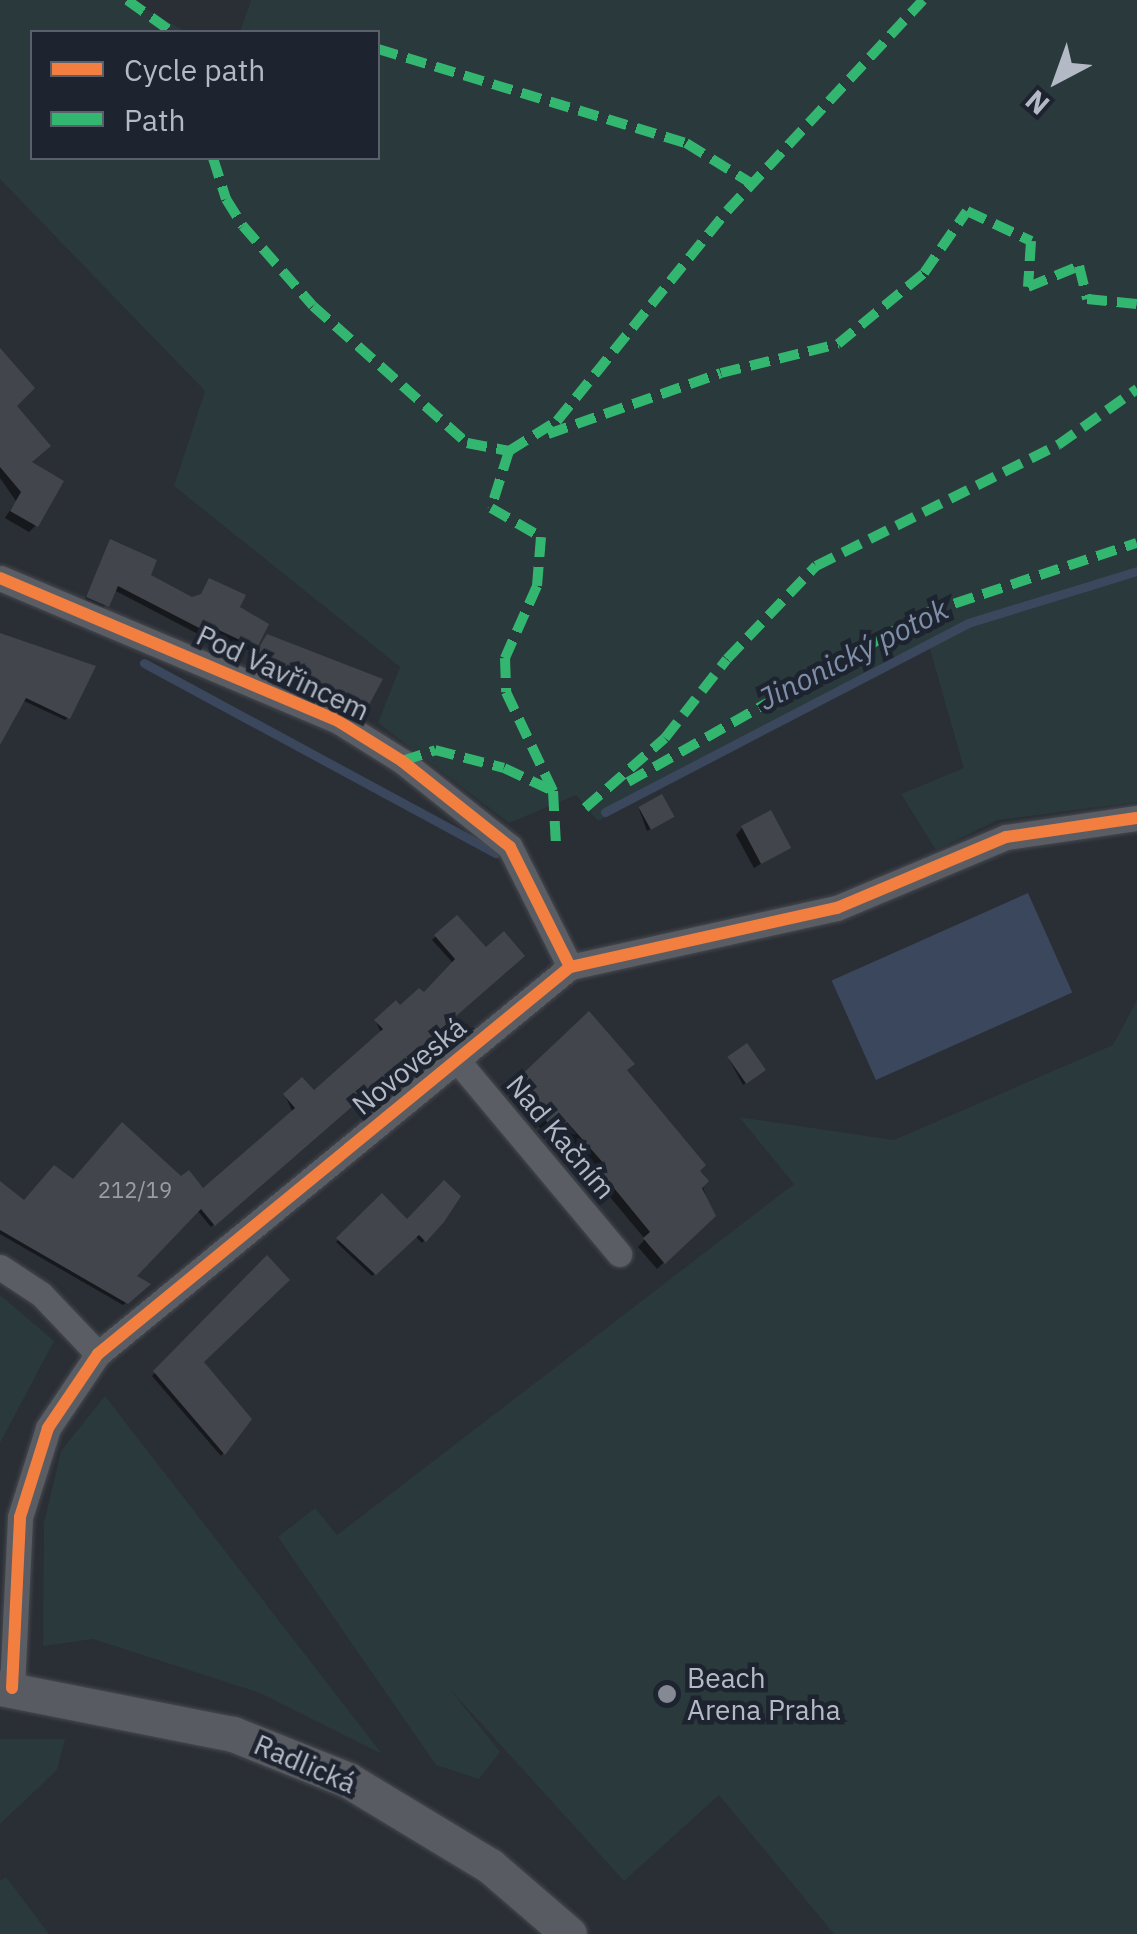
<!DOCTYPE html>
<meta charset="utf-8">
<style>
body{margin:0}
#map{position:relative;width:1137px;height:1934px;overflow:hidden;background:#2a2e35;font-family:"IBM Plex Sans",sans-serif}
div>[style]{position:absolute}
.green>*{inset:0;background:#2a393b}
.water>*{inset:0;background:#3b475d;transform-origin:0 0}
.shadow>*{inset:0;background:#0007}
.stream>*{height:9px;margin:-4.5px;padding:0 4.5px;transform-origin:4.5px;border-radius:4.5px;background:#3b475d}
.building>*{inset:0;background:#42464c;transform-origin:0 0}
.roads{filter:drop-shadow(0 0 2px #46494e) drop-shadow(0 0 2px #46494e)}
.street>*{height:25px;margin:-12.5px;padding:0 12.5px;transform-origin:12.5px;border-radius:12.5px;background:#5a5d63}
.secondary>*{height:35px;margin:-17.5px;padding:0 17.5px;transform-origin:17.5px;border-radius:17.5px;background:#585b61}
.quiet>*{height:10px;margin-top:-5px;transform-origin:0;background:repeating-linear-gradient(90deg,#33b770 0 20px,transparent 0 30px)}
.cycleway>*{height:12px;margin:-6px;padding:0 6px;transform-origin:6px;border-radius:6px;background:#f27e40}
.dots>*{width:28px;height:28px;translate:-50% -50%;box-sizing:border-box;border:5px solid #1e242f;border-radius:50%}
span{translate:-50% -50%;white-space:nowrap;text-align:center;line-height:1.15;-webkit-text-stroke:9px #1e242f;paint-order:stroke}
.number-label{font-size:22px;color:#989da7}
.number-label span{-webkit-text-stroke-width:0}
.street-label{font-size:28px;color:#b4bac5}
.poi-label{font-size:28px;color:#b4bac5}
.left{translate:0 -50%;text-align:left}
.water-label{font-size:30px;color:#7f8faa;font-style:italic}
.legend{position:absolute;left:30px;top:30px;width:350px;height:130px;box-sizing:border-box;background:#1e242f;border:2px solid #5a606b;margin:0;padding:12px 18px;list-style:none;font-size:30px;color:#b4bac5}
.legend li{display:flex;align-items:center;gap:20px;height:50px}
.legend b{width:50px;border:2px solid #5a606b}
.north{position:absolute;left:1007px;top:30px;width:100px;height:100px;-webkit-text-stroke:8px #1e242f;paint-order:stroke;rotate:221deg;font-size:28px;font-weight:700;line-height:40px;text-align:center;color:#b4bac5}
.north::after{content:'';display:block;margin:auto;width:35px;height:45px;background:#b4bac5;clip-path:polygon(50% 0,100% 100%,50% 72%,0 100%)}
</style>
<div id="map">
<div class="green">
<div style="clip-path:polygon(0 0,131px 0,186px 32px,32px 32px,32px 158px,378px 158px,378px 32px,240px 32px,251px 0,1137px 0,1137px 802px,998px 820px,936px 850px,901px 794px,964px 768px,930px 649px,598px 821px,576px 795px,509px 823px,378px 723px,400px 667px,174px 486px,205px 391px,0 179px)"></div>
<div style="clip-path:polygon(1137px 1000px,1137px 1934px,834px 1934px,719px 1795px,624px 1881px,449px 1688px,500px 1752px,479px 1779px,436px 1765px,278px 1537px,315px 1508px,337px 1535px,794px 1184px,739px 1117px,894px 1140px,1113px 1045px)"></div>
<div style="clip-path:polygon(0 1295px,54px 1341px,0 1443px)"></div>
<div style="clip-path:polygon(105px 1396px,239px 1569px,382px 1754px,260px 1693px,93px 1639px,43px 1646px,44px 1523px,61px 1451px)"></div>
<div style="clip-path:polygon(0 1739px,65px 1739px,57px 1770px,0 1824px)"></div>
<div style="clip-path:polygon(6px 1877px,49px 1934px,0 1934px,0 1881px)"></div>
</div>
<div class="water">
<div style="left:1028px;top:893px;width:109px;height:215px;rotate:66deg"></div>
</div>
<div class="shadow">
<div style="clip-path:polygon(0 405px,29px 463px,36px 525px,29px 532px,5px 518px,16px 501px,0 478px)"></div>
<div style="clip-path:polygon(111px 542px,147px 576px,192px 599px,237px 608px,255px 646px,250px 651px,204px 628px,198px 634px,114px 590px,103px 609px,84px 601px)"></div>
<div style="clip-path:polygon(0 635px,68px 717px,65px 720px,22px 700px,0 740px)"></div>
<div style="clip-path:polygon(263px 641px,362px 712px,357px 716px,249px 665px)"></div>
<div style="clip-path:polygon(639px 809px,669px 819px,647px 831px)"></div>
<div style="clip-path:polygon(742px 828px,788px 847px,754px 868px,736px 835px)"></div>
<div style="clip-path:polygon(456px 918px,486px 950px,522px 956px,211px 1227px,197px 1210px,132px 1276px,147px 1285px,123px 1305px,0 1234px,0 1185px,24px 1203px,73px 1182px,180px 1180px,203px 1192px,293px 1113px,285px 1095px,313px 1093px,382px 1034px,376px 1022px,423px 996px,454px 964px,432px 940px)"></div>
<div style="clip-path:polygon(589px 1015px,697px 1171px,713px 1215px,657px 1269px,638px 1247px,645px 1239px,595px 1179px,601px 1174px,558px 1127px,548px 1137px,508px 1092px)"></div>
<div style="clip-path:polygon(729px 1059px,761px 1072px,743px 1085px)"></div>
<div style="clip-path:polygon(382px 1197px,407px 1222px,458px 1197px,422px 1243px,415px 1236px,372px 1276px,336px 1242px)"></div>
<div style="clip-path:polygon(267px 1258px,201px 1362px,249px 1420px,221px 1456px,152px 1376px)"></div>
</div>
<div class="stream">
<div style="left:144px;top:663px;width:400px;rotate:28.4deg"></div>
<div style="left:605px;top:812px;width:409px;rotate:-27.5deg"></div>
<div style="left:968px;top:623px;width:177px;rotate:-17.1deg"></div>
</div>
<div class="building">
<div style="clip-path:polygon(0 348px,35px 388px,17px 406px,51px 446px,32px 462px,64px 481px,38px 527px,10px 511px,21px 492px,0 467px)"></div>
<div style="clip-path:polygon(110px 539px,157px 560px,151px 575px,192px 597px,201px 594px,209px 578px,246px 595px,240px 607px,269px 624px,257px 648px,208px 625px,205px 631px,118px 586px,109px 607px,86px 597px)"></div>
<div style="clip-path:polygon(0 633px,96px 666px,70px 719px,26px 698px,0 745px)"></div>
<div style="clip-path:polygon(267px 634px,383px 679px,364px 714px,251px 660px)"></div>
<div style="left:662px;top:794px;width:26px;height:27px;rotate:61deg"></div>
<div style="left:771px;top:810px;width:43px;height:34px;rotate:62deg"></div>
<div style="clip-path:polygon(457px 915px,486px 947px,504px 931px,525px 956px,215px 1226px,201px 1209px,137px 1276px,151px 1284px,128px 1304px,0 1230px,0 1181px,24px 1200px,54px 1165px,73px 1179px,122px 1122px,181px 1176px,189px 1170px,203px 1188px,295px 1108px,283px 1094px,302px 1077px,314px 1090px,383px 1029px,374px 1020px,396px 1000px,400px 1005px,419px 988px,424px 992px,455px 959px,434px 935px)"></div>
<div style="clip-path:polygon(589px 1011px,635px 1064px,627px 1070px,706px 1165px,700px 1171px,709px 1181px,702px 1188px,716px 1216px,665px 1264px,643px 1238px,650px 1232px,600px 1171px,606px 1166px,567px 1122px,556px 1132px,513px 1083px)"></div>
<div style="left:747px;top:1043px;width:33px;height:24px;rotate:55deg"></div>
<div style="clip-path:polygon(444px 1180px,461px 1196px,444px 1222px,426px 1242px,419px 1235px,376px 1275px,336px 1238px,382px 1193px,407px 1219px)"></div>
<div style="clip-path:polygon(267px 1255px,290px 1280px,204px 1362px,252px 1419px,225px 1455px,153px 1371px)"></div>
</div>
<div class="roads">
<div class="street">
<div style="left:0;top:578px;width:367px;rotate:22.9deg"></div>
<div style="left:338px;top:721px;width:75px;rotate:32deg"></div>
<div style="left:402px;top:761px;width:138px;rotate:38.5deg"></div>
<div style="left:510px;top:847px;width:134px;rotate:63.4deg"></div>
<div style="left:457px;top:1060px;width:253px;rotate:50.1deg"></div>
<div style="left:0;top:1267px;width:49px;rotate:33.4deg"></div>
<div style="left:41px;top:1294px;width:83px;rotate:46.5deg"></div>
<div style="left:12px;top:1688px;width:171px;rotate:-87.3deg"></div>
<div style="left:20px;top:1517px;width:93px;rotate:-72.5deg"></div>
<div style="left:48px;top:1428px;width:89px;rotate:-56deg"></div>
<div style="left:98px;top:1354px;width:610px;rotate:-39.35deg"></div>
<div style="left:570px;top:967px;width:273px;rotate:-12.5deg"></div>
<div style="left:837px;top:908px;width:183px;rotate:-22.8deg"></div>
<div style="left:1006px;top:837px;width:132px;rotate:-8.3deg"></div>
</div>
<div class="secondary">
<div style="left:0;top:1688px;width:237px;rotate:11.2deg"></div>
<div style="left:233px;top:1734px;width:124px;rotate:21.8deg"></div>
<div style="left:348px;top:1780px;width:166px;rotate:31.2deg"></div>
<div style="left:490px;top:1866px;width:104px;rotate:40.7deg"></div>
</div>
</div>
<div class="quiet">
<div style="left:127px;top:0;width:55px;rotate:35.4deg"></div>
<div style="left:378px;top:49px;width:322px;rotate:17deg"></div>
<div style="left:686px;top:143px;width:78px;rotate:31.8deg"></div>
<div style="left:213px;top:158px;width:43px;rotate:72.4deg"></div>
<div style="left:226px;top:199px;width:32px;rotate:58deg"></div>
<div style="left:243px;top:226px;width:106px;rotate:48.8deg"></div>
<div style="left:313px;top:306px;width:206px;rotate:41.7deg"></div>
<div style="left:467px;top:443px;width:43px;rotate:10.8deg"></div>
<div style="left:509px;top:451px;width:57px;rotate:-32deg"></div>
<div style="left:557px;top:421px;width:270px;rotate:-51deg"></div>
<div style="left:727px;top:211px;width:288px;rotate:-47.1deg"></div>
<div style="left:548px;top:434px;width:183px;rotate:-19.4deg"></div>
<div style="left:721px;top:373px;width:121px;rotate:-13.9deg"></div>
<div style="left:838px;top:344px;width:112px;rotate:-39.5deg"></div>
<div style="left:924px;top:273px;width:75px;rotate:-55.3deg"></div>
<div style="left:967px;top:211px;width:71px;rotate:25.1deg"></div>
<div style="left:1031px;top:241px;width:46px;rotate:93.7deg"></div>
<div style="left:1028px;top:287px;width:55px;rotate:-22.4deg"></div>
<div style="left:1079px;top:266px;width:34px;rotate:76deg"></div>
<div style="left:1087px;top:299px;width:50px;rotate:5.7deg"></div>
<div style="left:509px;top:451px;width:60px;rotate:107.5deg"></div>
<div style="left:491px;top:508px;width:58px;rotate:30.1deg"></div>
<div style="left:541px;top:537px;width:49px;rotate:94.7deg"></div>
<div style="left:537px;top:586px;width:79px;rotate:114deg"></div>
<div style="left:505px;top:658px;width:34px;rotate:88deg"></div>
<div style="left:506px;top:692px;width:110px;rotate:64.6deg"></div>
<div style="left:553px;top:791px;width:54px;rotate:86.8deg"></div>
<div style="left:402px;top:761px;width:35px;rotate:-18deg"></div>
<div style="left:435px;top:750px;width:71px;rotate:14.6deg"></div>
<div style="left:504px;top:768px;width:54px;rotate:25.1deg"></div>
<div style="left:628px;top:782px;width:343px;rotate:-29.6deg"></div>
<div style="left:926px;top:613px;width:222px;rotate:-18.4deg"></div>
<div style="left:585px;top:808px;width:106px;rotate:-41.2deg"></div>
<div style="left:665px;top:738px;width:100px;rotate:-51.9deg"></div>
<div style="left:727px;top:659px;width:129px;rotate:-46.3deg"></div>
<div style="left:816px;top:566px;width:271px;rotate:-26.6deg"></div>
<div style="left:1058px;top:445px;width:97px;rotate:-35.3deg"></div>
</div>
<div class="cycleway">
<div style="left:0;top:578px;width:367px;rotate:22.9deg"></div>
<div style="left:338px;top:721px;width:75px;rotate:32deg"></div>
<div style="left:402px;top:761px;width:138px;rotate:38.5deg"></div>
<div style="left:510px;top:847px;width:134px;rotate:63.4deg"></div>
<div style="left:12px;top:1688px;width:171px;rotate:-87.3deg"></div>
<div style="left:20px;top:1517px;width:93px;rotate:-72.5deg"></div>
<div style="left:48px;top:1428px;width:89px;rotate:-56deg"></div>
<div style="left:98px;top:1354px;width:610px;rotate:-39.35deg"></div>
<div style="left:570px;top:967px;width:273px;rotate:-12.5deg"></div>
<div style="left:837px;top:908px;width:183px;rotate:-22.8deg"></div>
<div style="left:1006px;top:837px;width:132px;rotate:-8.3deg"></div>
</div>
<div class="dots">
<div style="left:667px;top:1694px;background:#848993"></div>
</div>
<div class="number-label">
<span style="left:135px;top:1190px">212/19</span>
</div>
<div class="street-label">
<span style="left:283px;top:673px;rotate:25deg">Pod Vavřincem</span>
<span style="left:409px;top:1066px;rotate:-39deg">Novoveská</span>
<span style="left:561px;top:1137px;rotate:50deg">Nad Kačním</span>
<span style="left:305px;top:1764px;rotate:23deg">Radlická</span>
</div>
<div class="poi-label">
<span class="left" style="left:687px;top:1694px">Beach<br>Arena Praha</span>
</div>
<div class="water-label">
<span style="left:853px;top:654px;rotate:-27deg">Jinonický potok</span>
</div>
<ul class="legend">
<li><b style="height:12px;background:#f27e40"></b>Cycle path</li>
<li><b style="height:12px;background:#33b770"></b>Path</li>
</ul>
<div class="north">N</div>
</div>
